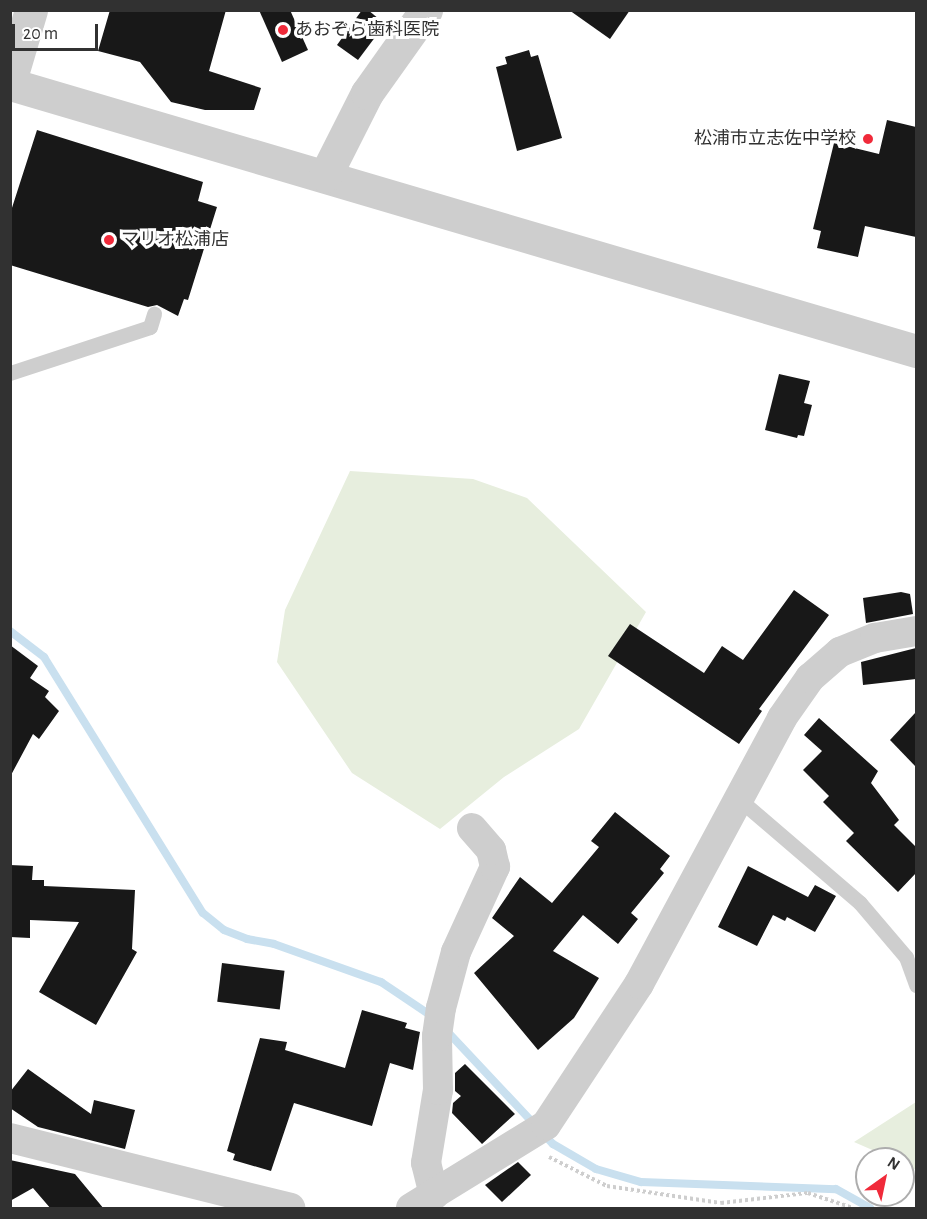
<!DOCTYPE html>
<meta charset="utf-8">
<style>
body{margin:0}
#map{position:relative;width:927px;height:1219px;overflow:hidden;background:#fff;font-family:"Alegreya Sans","Noto Sans JP",sans-serif}
div>[style]{position:absolute}
.green>*{inset:0;background:#e7eede}
.stream>*{height:8px;margin:-4px;padding:0 4px;transform-origin:4px;border-radius:4px;background:#c9e0ef}
.building>*{inset:0;background:#181818;transform-origin:0 0}
.path>*{height:4px;margin-top:-2px;transform-origin:0;background:repeating-linear-gradient(90deg,#cecece 0 3px,transparent 0 6px)}
.service>*{height:15px;margin:-7.5px;padding:0 7.5px;transform-origin:7.5px;border-radius:7.5px;background:#cecece}
.minor>*{height:30px;margin:-15px;padding:0 15px;transform-origin:15px;border-radius:15px;background:#cecece}
.tertiary>*{height:33px;margin:-16.5px;padding:0 16.5px;transform-origin:16.5px;border-radius:16.5px;background:#cecece}
.dots>*{width:16px;height:16px;translate:-50% -50%;box-sizing:border-box;border:3px solid #fff;border-radius:50%}
span{translate:-50% -50%;white-space:nowrap;text-align:center;line-height:1.15;-webkit-text-stroke:6px #fff;paint-order:stroke}
.poi-label{font-size:18px;color:#313131}
.left{translate:0 -50%;text-align:left}
.right{translate:-100% -50%;text-align:right}
.frame{position:absolute;inset:0;border:12px solid #313131;pointer-events:none}
.north{position:absolute;left:855px;top:1147px;width:60px;height:60px;box-sizing:border-box;background:#fff;border:2px solid #adadad;border-radius:50%;rotate:33deg;font-size:16px;font-weight:700;line-height:24px;text-align:center;color:#313131}
.north::after{content:'';display:block;margin:auto;width:21px;height:27px;background:#f02a3a;clip-path:polygon(50% 0,100% 100%,50% 72%,0 100%)}
.scale{position:absolute;left:12px;top:24px;width:86px;height:27px;box-sizing:border-box;border:3px solid #313131;border-top:0;padding-left:8px;font-size:18px;line-height:21px;white-space:nowrap;color:#313131;-webkit-text-stroke:4px #fff;paint-order:stroke}
</style>
<div id="map">
<div class="green">
<div style="clip-path:polygon(350px 471px,473px 479px,527px 498px,646px 612px,579px 729px,504px 777px,440px 829px,352px 773px,277px 662px,285px 610px)"></div>
<div style="clip-path:polygon(916px 1102px,916px 1170px,903px 1164px,903px 1159px,893px 1159px,854px 1142px)"></div>
</div>
<div class="stream">
<div style="left:10px;top:631px;width:43px;rotate:37.4deg"></div>
<div style="left:44px;top:657px;width:301px;rotate:58.2deg"></div>
<div style="left:203px;top:913px;width:27px;rotate:39deg"></div>
<div style="left:224px;top:930px;width:25px;rotate:21deg"></div>
<div style="left:247px;top:939px;width:27px;rotate:10deg"></div>
<div style="left:274px;top:944px;width:114px;rotate:19.6deg"></div>
<div style="left:381px;top:982px;width:63px;rotate:33.9deg"></div>
<div style="left:444px;top:1028px;width:159px;rotate:46.8deg"></div>
<div style="left:553px;top:1144px;width:50px;rotate:30.2deg"></div>
<div style="left:596px;top:1169px;width:47px;rotate:16.1deg"></div>
<div style="left:641px;top:1182px;width:195px;rotate:2.1deg"></div>
<div style="left:836px;top:1189px;width:39px;rotate:29deg"></div>
</div>
<div class="building">
<div style="clip-path:polygon(110px 10px,226px 10px,209px 71px,261px 88px,254px 110px,205px 110px,171px 102px,140px 62px,98px 51px)"></div>
<div style="clip-path:polygon(259px 10px,290px 10px,308px 50px,282px 62px)"></div>
<div style="clip-path:polygon(362px 10px,368px 10px,385px 24px,358px 60px,337px 45px)"></div>
<div style="clip-path:polygon(569px 10px,630px 10px,610px 39px)"></div>
<div style="clip-path:polygon(529px 50px,531px 57px,538px 55px,562px 138px,517px 151px,496px 67px,507px 64px,505px 57px)"></div>
<div style="clip-path:polygon(887px 120px,916px 127px,916px 237px,865px 226px,858px 257px,817px 248px,821px 231px,813px 229px,834px 143px,879px 154px)"></div>
<div style="clip-path:polygon(37px 130px,203px 182px,198px 201px,217px 207px,188px 300px,184px 299px,178px 316px,157px 305px,148px 307px,10px 265px,10px 214px)"></div>
<div style="clip-path:polygon(779px 374px,810px 381px,804px 403px,812px 405px,804px 436px,798px 435px,797px 438px,765px 430px)"></div>
<div style="clip-path:polygon(794px 590px,829px 615px,759px 709px,762px 711px,739px 744px,608px 656px,630px 624px,704px 673px,722px 646px,743px 660px)"></div>
<div style="clip-path:polygon(901px 592px,910px 594px,913px 614px,866px 623px,863px 598px)"></div>
<div style="clip-path:polygon(10px 645px,38px 666px,30px 678px,49px 691px,45px 697px,59px 711px,39px 739px,33px 734px,10px 777px)"></div>
<div style="clip-path:polygon(916px 648px,916px 679px,863px 685px,861px 662px)"></div>
<div style="clip-path:polygon(916px 712px,916px 767px,890px 740px)"></div>
<div style="clip-path:polygon(819px 718px,878px 771px,871px 783px,899px 820px,894px 825px,916px 847px,916px 873px,898px 892px,846px 841px,854px 833px,823px 802px,829px 796px,803px 770px,822px 751px,804px 735px)"></div>
<div style="clip-path:polygon(615px 812px,670px 856px,660px 869px,664px 873px,631px 913px,638px 919px,618px 944px,583px 915px,553px 951px,599px 978px,574px 1018px,538px 1050px,474px 973px,514px 936px,492px 918px,520px 877px,552px 903px,599px 847px,591px 841px)"></div>
<div style="clip-path:polygon(10px 865px,33px 866px,32px 880px,44px 880px,44px 886px,135px 890px,132px 949px,137px 952px,96px 1025px,39px 992px,79px 922px,30px 920px,30px 938px,10px 937px)"></div>
<div style="clip-path:polygon(748px 866px,808px 897px,815px 885px,836px 896px,815px 932px,787px 917px,785px 921px,773px 915px,757px 946px,718px 927px)"></div>
<div style="left:222px;top:963px;width:63px;height:39px;rotate:7deg"></div>
<div style="clip-path:polygon(362px 1010px,407px 1023px,405px 1028px,420px 1032px,413px 1070px,390px 1063px,372px 1126px,294px 1103px,271px 1171px,233px 1160px,235px 1154px,227px 1151px,260px 1038px,287px 1042px,285px 1050px,345px 1068px)"></div>
<div style="clip-path:polygon(465px 1064px,515px 1114px,482px 1144px,452px 1113px,453px 1103px,461px 1096px,455px 1091px,455px 1073px)"></div>
<div style="clip-path:polygon(28px 1069px,91px 1114px,94px 1100px,135px 1110px,125px 1149px,38px 1127px,10px 1108px,10px 1092px)"></div>
<div style="clip-path:polygon(10px 1160px,75px 1174px,104px 1209px,51px 1209px,33px 1188px,10px 1201px)"></div>
<div style="clip-path:polygon(518px 1162px,531px 1175px,502px 1202px,485px 1185px)"></div>
</div>
<div class="path">
<div style="left:549px;top:1157px;width:65px;rotate:26.6deg"></div>
<div style="left:607px;top:1186px;width:115px;rotate:8.5deg"></div>
<div style="left:721px;top:1203px;width:88px;rotate:-6.6deg"></div>
<div style="left:808px;top:1193px;width:47px;rotate:18.4deg"></div>
</div>
<div class="service">
<div style="left:10px;top:373px;width:147px;rotate:-18.2deg"></div>
<div style="left:150px;top:327px;width:14px;rotate:-73deg"></div>
<div style="left:740px;top:800px;width:158px;rotate:40.6deg"></div>
<div style="left:860px;top:903px;width:71px;rotate:49.6deg"></div>
<div style="left:906px;top:957px;width:30px;rotate:70deg"></div>
</div>
<div class="minor">
<div style="left:10px;top:1138px;width:289px;rotate:14deg"></div>
<div style="left:434px;top:1195px;width:33px;rotate:-104deg"></div>
<div style="left:426px;top:1163px;width:74px;rotate:-80.7deg"></div>
<div style="left:438px;top:1090px;width:54px;rotate:-91.1deg"></div>
<div style="left:437px;top:1036px;width:28px;rotate:-82deg"></div>
<div style="left:441px;top:1008px;width:58px;rotate:-75deg"></div>
<div style="left:456px;top:952px;width:94px;rotate:-65.4deg"></div>
<div style="left:495px;top:867px;width:17px;rotate:-103deg"></div>
<div style="left:491px;top:850px;width:29px;rotate:-131deg"></div>
<div style="left:411px;top:1208px;width:158px;rotate:-31.6deg"></div>
<div style="left:546px;top:1125px;width:169px;rotate:-56.6deg"></div>
<div style="left:639px;top:984px;width:302px;rotate:-61.7deg"></div>
<div style="left:782px;top:718px;width:49px;rotate:-55deg"></div>
<div style="left:810px;top:678px;width:40px;rotate:-41deg"></div>
<div style="left:840px;top:652px;width:38px;rotate:-22deg"></div>
<div style="left:875px;top:638px;width:42px;rotate:-9.7deg"></div>
</div>
<div class="tertiary">
<div style="left:10px;top:81px;width:74px;rotate:-73.5deg"></div>
<div style="left:10px;top:84px;width:945px;rotate:16.42deg"></div>
<div style="left:325px;top:176px;width:93px;rotate:-63.2deg"></div>
<div style="left:367px;top:93px;width:102px;rotate:-54.6deg"></div>
</div>
<div class="dots">
<div style="left:283px;top:30px;background:#f02a3a"></div>
<div style="left:868px;top:139px;background:#f02a3a"></div>
<div style="left:109px;top:240px;background:#f02a3a"></div>
</div>
<div class="poi-label">
<span class="left" style="left:295px;top:30px">あおぞら歯科医院</span>
<span class="right" style="left:856px;top:139px">松浦市立志佐中学校</span>
<span class="left" style="left:121px;top:240px">マリオ松浦店</span>
</div>
<div class="frame"></div>
<div class="north">N</div>
<div class="scale">20 m</div>
</div>
